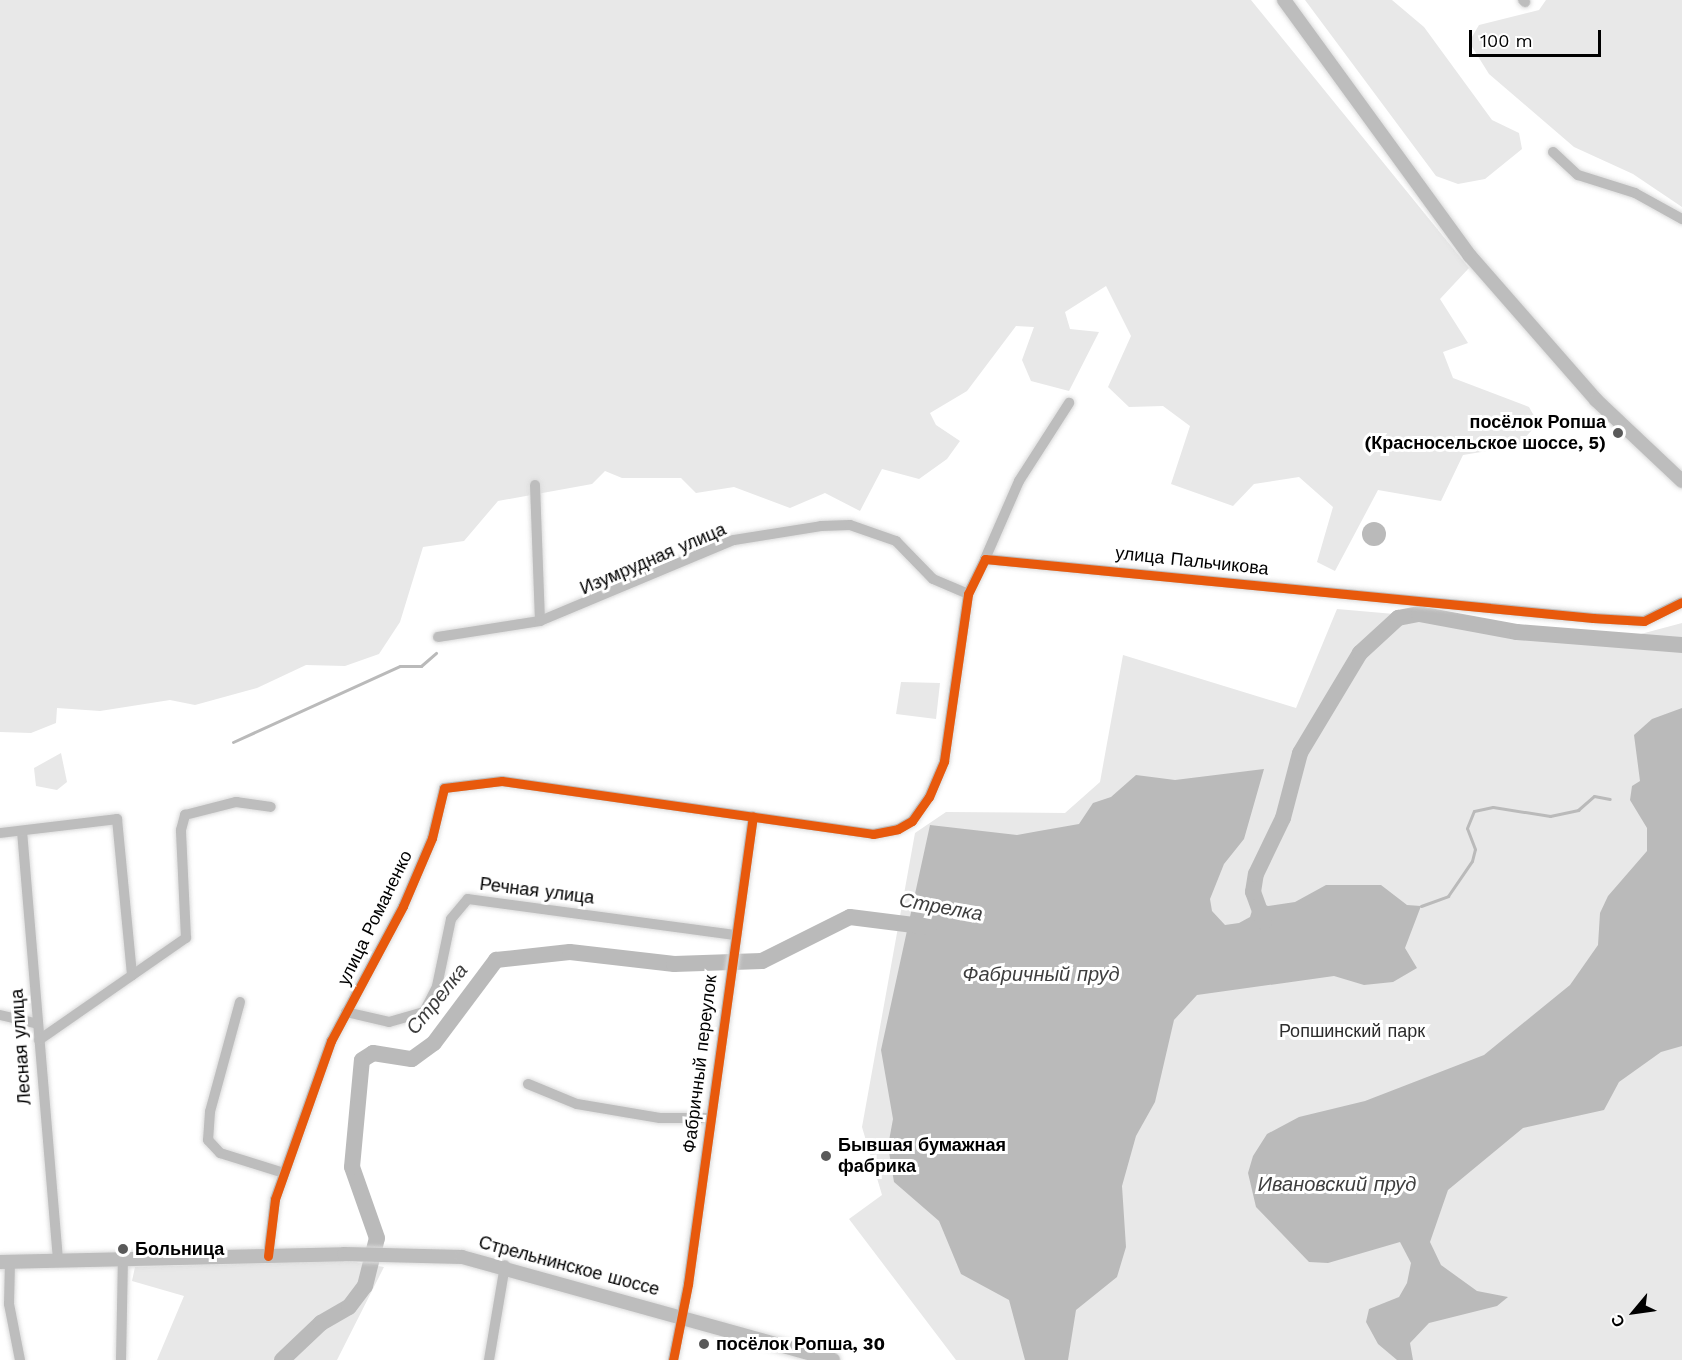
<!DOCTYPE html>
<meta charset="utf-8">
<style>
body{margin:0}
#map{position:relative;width:1682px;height:1360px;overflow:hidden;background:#fff;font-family:"Work Sans",sans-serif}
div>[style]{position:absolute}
.green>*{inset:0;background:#e8e8e8}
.water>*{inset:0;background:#bababa}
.round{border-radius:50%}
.stream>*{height:3px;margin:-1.5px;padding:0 1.5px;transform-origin:1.5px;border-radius:1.5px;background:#bababa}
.river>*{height:16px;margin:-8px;padding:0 8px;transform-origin:8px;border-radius:8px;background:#bababa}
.roads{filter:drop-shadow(0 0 2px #dbdbdb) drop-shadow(0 0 2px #dbdbdb)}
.minor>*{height:10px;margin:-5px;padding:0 5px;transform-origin:5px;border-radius:5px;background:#bdbdbd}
.major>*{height:14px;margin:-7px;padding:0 7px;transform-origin:7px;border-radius:7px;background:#bdbdbd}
.cycleway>*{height:9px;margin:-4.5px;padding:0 4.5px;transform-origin:4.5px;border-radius:4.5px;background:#e8590c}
.dots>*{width:16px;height:16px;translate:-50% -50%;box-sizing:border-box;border:3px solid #fff;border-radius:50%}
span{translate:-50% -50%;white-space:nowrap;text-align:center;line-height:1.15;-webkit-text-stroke:6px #fff;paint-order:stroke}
.poi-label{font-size:18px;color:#000;font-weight:700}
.right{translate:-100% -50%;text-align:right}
.left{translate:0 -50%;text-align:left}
.street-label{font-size:18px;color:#000}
.park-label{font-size:18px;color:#2d2d2d}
.water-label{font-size:20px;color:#3e3e3e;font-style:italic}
.north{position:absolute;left:1604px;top:1282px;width:60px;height:60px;-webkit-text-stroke:4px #fff;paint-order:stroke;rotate:241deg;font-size:16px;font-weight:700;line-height:24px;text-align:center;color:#000}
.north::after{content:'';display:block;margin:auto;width:21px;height:27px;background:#000;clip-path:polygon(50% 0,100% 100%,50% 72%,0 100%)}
.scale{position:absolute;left:1469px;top:30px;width:132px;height:27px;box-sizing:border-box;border:3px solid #000;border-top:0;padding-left:8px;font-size:18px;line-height:21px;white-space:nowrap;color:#000;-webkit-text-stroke:4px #fff;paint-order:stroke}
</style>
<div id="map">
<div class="green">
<div style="clip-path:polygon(0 0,1251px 0,1469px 268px,1440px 299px,1468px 343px,1443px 352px,1453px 378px,1529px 407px,1538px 423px,1518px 446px,1463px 455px,1441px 501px,1378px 490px,1335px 571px,1317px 562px,1333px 507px,1299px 477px,1254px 484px,1233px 506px,1171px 484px,1190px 426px,1163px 406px,1129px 407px,1108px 387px,1131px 336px,1106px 286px,1065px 312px,1070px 329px,1099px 332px,1069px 391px,1031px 381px,1022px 360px,1034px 327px,1016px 326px,967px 391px,930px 413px,936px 425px,960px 441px,947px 459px,919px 479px,882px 469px,860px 511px,825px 493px,790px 508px,734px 487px,696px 493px,681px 478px,622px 478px,605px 471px,592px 484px,498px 501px,464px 541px,423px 547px,400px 622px,379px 654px,345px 666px,306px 665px,257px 688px,195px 705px,170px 700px,100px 711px,57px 708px,56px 723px,31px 733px,0 732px)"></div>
<div style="clip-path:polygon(1305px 0,1392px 0,1424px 27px,1492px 120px,1519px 133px,1522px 149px,1485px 179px,1458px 184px,1436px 176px)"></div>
<div style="clip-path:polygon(1546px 0,1682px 0,1682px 207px,1633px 174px,1574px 147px,1489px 74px,1469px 42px,1479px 25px,1539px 10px)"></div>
<div style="clip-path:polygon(1337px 609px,1637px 635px,1682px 623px,1682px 1360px,956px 1360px,849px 1219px,882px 1195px,862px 1127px,915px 833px,946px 812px,1065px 813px,1100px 782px,1123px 655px,1296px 708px)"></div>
<div style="clip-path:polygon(901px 682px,940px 683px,936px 719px,896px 714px)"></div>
<div style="clip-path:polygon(61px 753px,67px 782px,57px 790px,36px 786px,34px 768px)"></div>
<div style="clip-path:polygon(349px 1261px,384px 1267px,337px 1360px,157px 1360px,184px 1296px,132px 1281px,135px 1267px)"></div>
</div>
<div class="water">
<div class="round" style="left:1362px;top:522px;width:24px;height:24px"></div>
<div style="clip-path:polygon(1682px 708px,1682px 1046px,1661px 1052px,1619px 1082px,1604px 1110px,1523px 1128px,1448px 1190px,1430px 1242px,1441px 1265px,1477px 1291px,1508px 1297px,1497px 1306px,1429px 1323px,1410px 1343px,1413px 1360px,1397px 1360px,1378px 1344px,1366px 1322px,1369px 1309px,1399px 1297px,1407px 1283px,1411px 1263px,1400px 1242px,1328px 1263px,1309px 1262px,1256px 1207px,1248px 1173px,1253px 1156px,1267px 1134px,1299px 1117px,1365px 1101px,1484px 1055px,1570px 985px,1598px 945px,1600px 913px,1608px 896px,1647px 851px,1647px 828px,1630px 800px,1632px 786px,1640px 781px,1634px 735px,1652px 719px)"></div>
<div style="clip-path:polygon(1264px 769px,1244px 839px,1224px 864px,1210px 899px,1212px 911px,1225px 925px,1239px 923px,1250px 917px,1255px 901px,1268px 906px,1295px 902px,1326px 885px,1381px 885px,1407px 905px,1421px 906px,1405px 948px,1417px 968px,1393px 982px,1364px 985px,1334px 976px,1197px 995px,1174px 1020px,1155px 1102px,1136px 1136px,1122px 1186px,1126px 1247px,1117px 1277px,1076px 1310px,1068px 1360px,1025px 1360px,1009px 1300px,961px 1274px,939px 1221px,894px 1182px,888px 1146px,893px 1119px,881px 1050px,930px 825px,1017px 835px,1039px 831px,1079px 824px,1093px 803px,1111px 797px,1136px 775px,1175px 780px)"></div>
</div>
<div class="stream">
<div style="left:233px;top:742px;width:183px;rotate:-24.5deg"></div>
<div style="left:400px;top:666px;width:21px"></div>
<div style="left:421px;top:666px;width:20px;rotate:-41deg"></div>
<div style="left:1421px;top:906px;width:29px;rotate:-20deg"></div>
<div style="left:1448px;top:896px;width:42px;rotate:-55.6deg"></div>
<div style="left:1472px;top:861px;width:12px;rotate:-76deg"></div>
<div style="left:1475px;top:849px;width:22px;rotate:-111deg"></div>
<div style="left:1467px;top:828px;width:18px;rotate:-68deg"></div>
<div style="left:1474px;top:811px;width:19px;rotate:-12deg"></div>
<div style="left:1493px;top:807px;width:58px;rotate:9deg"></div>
<div style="left:1550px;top:816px;width:29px;rotate:-12deg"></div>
<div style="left:1578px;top:810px;width:21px;rotate:-41deg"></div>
<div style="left:1594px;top:796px;width:16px;rotate:11deg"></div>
</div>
<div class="river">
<div style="left:1264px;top:922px;width:32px;rotate:-110deg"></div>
<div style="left:1253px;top:892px;width:18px;rotate:-81deg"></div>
<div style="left:1256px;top:874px;width:62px;rotate:-64.3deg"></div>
<div style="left:1283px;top:818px;width:67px;rotate:-75.3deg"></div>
<div style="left:1300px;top:753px;width:117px;rotate:-59deg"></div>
<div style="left:1360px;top:653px;width:52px;rotate:-42.6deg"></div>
<div style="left:1398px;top:618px;width:21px;rotate:-11deg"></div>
<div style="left:1419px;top:614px;width:100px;rotate:10.4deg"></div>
<div style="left:1517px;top:632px;width:166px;rotate:4.5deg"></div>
<div style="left:282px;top:1360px;width:54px;rotate:-43.5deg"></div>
<div style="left:321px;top:1323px;width:32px;rotate:-30deg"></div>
<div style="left:349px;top:1307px;width:26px;rotate:-53deg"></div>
<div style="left:365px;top:1286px;width:49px;rotate:-76deg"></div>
<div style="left:377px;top:1238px;width:75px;rotate:-109.4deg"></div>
<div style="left:352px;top:1167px;width:107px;rotate:-84.7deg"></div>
<div style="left:362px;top:1060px;width:13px;rotate:-32deg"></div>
<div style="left:373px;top:1053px;width:39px;rotate:9deg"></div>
<div style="left:412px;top:1059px;width:27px;rotate:-36deg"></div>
<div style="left:434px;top:1043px;width:104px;rotate:-53.2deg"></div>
<div style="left:496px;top:960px;width:74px;rotate:-6.2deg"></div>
<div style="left:570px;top:952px;width:105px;rotate:6.6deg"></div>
<div style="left:674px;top:964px;width:88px;rotate:-2deg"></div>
<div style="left:762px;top:961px;width:98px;rotate:-26.6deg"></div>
<div style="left:850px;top:917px;width:80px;rotate:7.2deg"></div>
</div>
<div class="roads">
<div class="minor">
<div style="left:1523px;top:0;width:3px;rotate:45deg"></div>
<div style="left:1553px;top:152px;width:34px;rotate:43deg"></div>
<div style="left:1578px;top:175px;width:60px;rotate:17.5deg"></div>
<div style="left:1635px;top:193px;width:54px;rotate:29deg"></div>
<div style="left:535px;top:485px;width:136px;rotate:87.9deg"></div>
<div style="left:985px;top:559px;width:85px;rotate:-66.4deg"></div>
<div style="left:1019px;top:481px;width:93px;rotate:-57.3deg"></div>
<div style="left:438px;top:637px;width:103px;rotate:-8.9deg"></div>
<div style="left:540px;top:621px;width:210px;rotate:-22.7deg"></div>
<div style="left:734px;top:540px;width:88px;rotate:-9.1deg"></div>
<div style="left:821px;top:526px;width:29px;rotate:-2deg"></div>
<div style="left:850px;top:525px;width:49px;rotate:19.2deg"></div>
<div style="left:896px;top:541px;width:53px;rotate:45.8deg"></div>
<div style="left:933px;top:579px;width:38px;rotate:23deg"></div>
<div style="left:22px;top:831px;width:431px;rotate:85.2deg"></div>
<div style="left:0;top:833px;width:118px;rotate:-6.8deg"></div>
<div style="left:117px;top:819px;width:157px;rotate:84.5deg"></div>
<div style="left:240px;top:1002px;width:114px;rotate:105.3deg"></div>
<div style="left:210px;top:1112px;width:28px;rotate:94deg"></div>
<div style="left:208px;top:1140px;width:18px;rotate:47deg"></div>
<div style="left:220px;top:1153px;width:67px;rotate:17.4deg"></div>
<div style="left:346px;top:1012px;width:44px;rotate:13.1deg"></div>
<div style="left:389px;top:1022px;width:36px;rotate:-16deg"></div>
<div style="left:424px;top:1012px;width:29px;rotate:-63deg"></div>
<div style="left:437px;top:986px;width:68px;rotate:-78.2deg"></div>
<div style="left:451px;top:919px;width:26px;rotate:-50deg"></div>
<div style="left:468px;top:899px;width:268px;rotate:7.7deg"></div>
<div style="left:0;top:1015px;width:37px;rotate:13deg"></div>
<div style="left:39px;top:1040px;width:179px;rotate:-34.8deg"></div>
<div style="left:186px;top:938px;width:108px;rotate:-92.7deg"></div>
<div style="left:181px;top:830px;width:16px;rotate:-75deg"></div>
<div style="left:185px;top:815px;width:53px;rotate:-14.3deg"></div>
<div style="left:236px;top:802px;width:35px;rotate:8deg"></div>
<div style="left:528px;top:1084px;width:53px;rotate:22.2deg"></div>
<div style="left:577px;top:1104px;width:84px;rotate:9.6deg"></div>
<div style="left:660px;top:1118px;width:49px"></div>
<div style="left:268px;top:1256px;width:57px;rotate:-83deg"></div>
<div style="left:275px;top:1199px;width:168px;rotate:-70.5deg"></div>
<div style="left:331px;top:1041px;width:153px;rotate:-61.9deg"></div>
<div style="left:403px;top:906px;width:74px;rotate:-66.9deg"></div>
<div style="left:432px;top:838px;width:51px;rotate:-76.5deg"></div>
<div style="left:444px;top:788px;width:58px;rotate:-6.9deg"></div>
<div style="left:502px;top:781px;width:375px;rotate:8.1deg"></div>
<div style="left:873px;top:834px;width:25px;rotate:-11deg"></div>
<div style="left:898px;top:829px;width:16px;rotate:-30deg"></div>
<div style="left:912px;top:821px;width:29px;rotate:-55deg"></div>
<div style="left:929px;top:797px;width:39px;rotate:-67deg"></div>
<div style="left:944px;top:761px;width:169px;rotate:-81.8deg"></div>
<div style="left:968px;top:594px;width:39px;rotate:-64deg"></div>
<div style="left:985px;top:559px;width:611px;rotate:5.54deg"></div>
<div style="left:1593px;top:618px;width:51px;rotate:3.4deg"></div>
<div style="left:1644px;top:621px;width:42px;rotate:-26.6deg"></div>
<div style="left:10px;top:1261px;width:43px;rotate:91.3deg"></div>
<div style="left:9px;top:1304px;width:57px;rotate:78.9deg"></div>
<div style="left:121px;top:1360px;width:101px;rotate:-88.9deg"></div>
<div style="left:489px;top:1360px;width:96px;rotate:-80.4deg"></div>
<div style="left:673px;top:1360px;width:77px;rotate:-78.8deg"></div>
<div style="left:688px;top:1284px;width:472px;rotate:-82.1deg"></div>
</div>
<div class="major">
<div style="left:1284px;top:0;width:316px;rotate:54deg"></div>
<div style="left:1470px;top:256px;width:191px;rotate:48.8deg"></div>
<div style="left:1596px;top:400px;width:118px;rotate:43.3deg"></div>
<div style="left:0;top:1262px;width:344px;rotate:-1.3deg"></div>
<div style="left:344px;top:1254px;width:118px;rotate:1.5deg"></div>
<div style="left:462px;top:1257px;width:385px;rotate:15.5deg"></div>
</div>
</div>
<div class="cycleway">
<div style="left:268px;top:1256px;width:57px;rotate:-83deg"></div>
<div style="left:275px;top:1199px;width:168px;rotate:-70.5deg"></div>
<div style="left:331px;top:1041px;width:153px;rotate:-61.9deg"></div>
<div style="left:403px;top:906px;width:74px;rotate:-66.9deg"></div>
<div style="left:432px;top:838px;width:51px;rotate:-76.5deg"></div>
<div style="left:444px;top:788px;width:58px;rotate:-6.9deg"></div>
<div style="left:502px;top:781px;width:375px;rotate:8.1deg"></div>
<div style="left:873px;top:834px;width:25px;rotate:-11deg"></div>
<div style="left:898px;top:829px;width:16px;rotate:-30deg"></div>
<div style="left:912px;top:821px;width:29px;rotate:-55deg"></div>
<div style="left:929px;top:797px;width:39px;rotate:-67deg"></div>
<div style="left:944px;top:761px;width:169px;rotate:-81.8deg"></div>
<div style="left:968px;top:594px;width:39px;rotate:-64deg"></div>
<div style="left:985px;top:559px;width:611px;rotate:5.54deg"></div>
<div style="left:1593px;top:618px;width:51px;rotate:3.4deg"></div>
<div style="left:1644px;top:621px;width:42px;rotate:-26.6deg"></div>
<div style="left:673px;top:1360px;width:77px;rotate:-78.8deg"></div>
<div style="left:688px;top:1284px;width:472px;rotate:-82.1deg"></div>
</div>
<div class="dots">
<div style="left:1618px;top:433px;background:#595959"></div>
<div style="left:826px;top:1156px;background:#595959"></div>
<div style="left:123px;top:1249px;background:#595959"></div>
<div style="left:704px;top:1344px;background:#595959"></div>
</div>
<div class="poi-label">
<span class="right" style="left:1606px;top:433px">посёлок Ропша<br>(Красносельское шоссе, 5)</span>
<span class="left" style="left:838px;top:1156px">Бывшая бумажная<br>фабрика</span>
<span class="left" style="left:135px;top:1249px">Больница</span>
<span class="left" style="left:716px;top:1344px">посёлок Ропша, 30</span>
</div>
<div class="street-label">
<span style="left:653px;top:559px;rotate:-23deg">Изумрудная улица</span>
<span style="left:1192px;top:561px;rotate:6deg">улица Пальчикова</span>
<span style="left:537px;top:891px;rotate:7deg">Речная улица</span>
<span style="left:375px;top:918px;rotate:-64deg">улица Романенко</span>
<span style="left:21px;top:1047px;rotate:-94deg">Лесная улица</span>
<span style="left:700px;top:1064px;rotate:-83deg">Фабричный переулок</span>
<span style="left:569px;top:1266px;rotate:15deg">Стрельнинское шоссе</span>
</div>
<div class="park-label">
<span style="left:1352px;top:1031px">Ропшинский парк</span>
</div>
<div class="water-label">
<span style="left:941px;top:907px;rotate:10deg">Стрелка</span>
<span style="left:1041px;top:974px">Фабричный пруд</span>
<span style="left:437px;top:999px;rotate:-51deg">Стрелка</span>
<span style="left:1337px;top:1184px">Ивановский пруд</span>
</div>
<div class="north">С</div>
<div class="scale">100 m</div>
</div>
